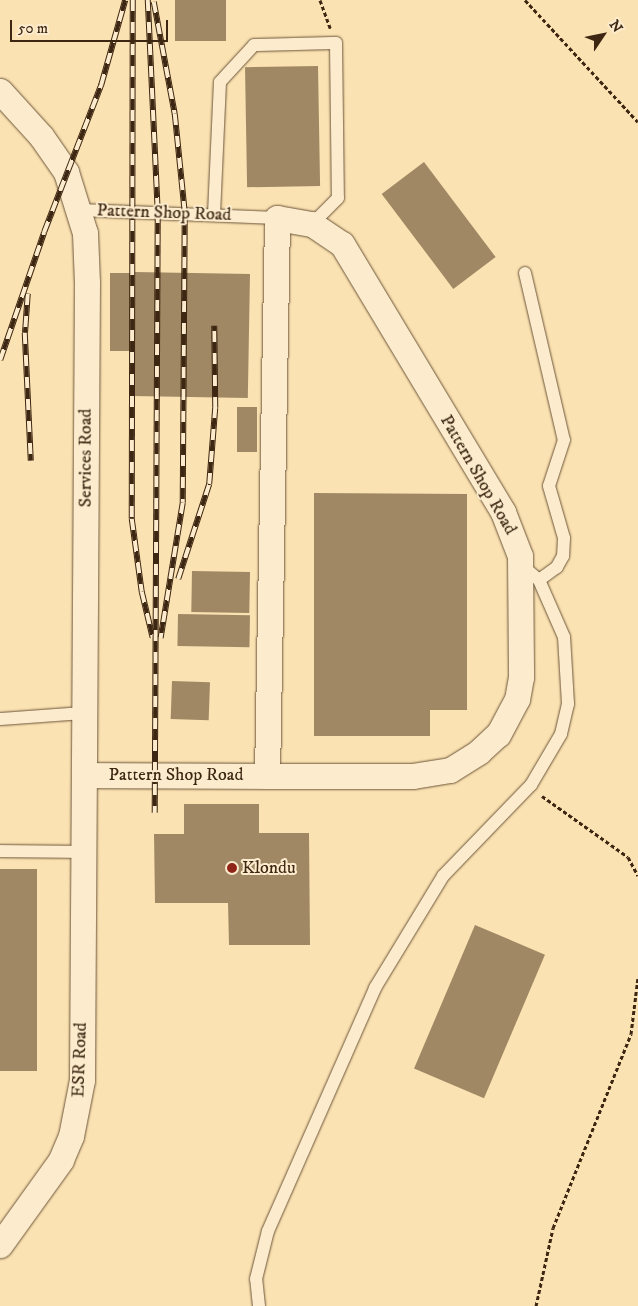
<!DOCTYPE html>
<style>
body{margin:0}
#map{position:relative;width:638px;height:1306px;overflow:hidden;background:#fbe2b2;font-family:"IM FELL DW Pica",serif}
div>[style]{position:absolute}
.building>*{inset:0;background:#a08865;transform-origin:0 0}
.path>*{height:3px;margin-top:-1.5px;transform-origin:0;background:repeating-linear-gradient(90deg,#3d2612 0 4px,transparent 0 6.5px)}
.roads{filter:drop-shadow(0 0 1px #6c553a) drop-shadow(0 0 1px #6c553a)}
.service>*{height:12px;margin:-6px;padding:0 6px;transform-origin:6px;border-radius:6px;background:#fceccd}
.minor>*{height:25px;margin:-12.5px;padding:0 12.5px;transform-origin:12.5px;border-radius:12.5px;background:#fceccd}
.rail>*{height:5.5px;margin-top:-2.75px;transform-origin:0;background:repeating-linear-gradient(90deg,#fceccd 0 11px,#3d2612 0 22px);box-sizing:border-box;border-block:1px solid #3d2612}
.dots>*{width:14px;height:14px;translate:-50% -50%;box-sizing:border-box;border:2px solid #fceccd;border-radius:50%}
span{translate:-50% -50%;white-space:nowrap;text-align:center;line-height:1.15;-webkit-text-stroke:4px #fceccd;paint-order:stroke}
.street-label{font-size:18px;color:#3d2612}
.poi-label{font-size:18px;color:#3d2612}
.left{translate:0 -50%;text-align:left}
.north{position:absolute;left:578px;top:10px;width:50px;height:50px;-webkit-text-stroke:4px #fceccd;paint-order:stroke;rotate:56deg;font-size:14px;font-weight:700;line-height:20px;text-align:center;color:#3d2612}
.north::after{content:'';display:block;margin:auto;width:18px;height:22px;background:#3d2612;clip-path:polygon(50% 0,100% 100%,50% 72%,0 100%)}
.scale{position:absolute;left:10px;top:20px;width:158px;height:22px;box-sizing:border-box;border:2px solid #3d2612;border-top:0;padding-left:6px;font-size:15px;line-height:18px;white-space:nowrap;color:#3d2612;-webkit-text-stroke:4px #fceccd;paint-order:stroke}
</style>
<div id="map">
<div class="building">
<div style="left:175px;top:0;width:51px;height:41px"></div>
<div style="left:318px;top:66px;width:120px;height:73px;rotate:89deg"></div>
<div style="left:424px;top:162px;width:119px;height:53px;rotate:53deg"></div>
<div style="left:135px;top:272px;width:115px;height:124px;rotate:1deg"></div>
<div style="left:110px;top:273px;width:20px;height:78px"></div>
<div style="left:237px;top:407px;width:20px;height:45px"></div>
<div style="clip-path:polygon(314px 493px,467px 494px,467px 710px,430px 710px,430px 736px,314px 736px)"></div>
<div style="left:192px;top:571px;width:58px;height:41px;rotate:1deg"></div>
<div style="left:178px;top:614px;width:72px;height:32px;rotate:1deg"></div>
<div style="left:172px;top:681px;width:38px;height:38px;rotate:2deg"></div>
<div style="clip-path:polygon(184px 804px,259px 804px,259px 833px,309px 833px,310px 945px,229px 945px,228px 903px,155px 903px,154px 834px,184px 834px)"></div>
<div style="left:0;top:869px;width:37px;height:202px"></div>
<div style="left:475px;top:925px;width:76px;height:156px;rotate:23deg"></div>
</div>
<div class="path">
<div style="left:320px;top:0;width:30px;rotate:70deg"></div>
<div style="left:525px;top:0;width:166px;rotate:47.2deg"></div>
<div style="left:542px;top:796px;width:105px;rotate:35.3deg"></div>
<div style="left:628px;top:857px;width:21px;rotate:62deg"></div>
<div style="left:536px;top:1306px;width:80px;rotate:-77.7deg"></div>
<div style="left:553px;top:1228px;width:209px;rotate:-68.1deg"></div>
<div style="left:631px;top:1034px;width:57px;rotate:-83deg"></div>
</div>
<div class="roads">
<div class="service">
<div style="left:80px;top:210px;width:197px;rotate:2.3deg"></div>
<div style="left:214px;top:214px;width:132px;rotate:-87.4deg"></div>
<div style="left:220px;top:82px;width:50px;rotate:-47.4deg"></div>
<div style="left:254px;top:45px;width:82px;rotate:-1.4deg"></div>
<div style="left:336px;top:43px;width:155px;rotate:89.3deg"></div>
<div style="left:338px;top:198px;width:37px;rotate:135deg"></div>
<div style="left:525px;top:273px;width:171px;rotate:76.9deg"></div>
<div style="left:564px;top:440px;width:48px;rotate:108.1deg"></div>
<div style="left:549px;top:486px;width:54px;rotate:73.9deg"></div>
<div style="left:564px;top:538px;width:18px;rotate:93deg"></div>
<div style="left:563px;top:556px;width:13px;rotate:119deg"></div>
<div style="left:557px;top:567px;width:22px;rotate:144deg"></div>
<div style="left:0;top:719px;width:84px;rotate:-4.1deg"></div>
<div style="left:0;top:851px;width:83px;rotate:0.7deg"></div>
<div style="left:259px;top:1306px;width:27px;rotate:-96deg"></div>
<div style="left:256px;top:1279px;width:49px;rotate:-76deg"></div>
<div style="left:268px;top:1231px;width:266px;rotate:-66.2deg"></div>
<div style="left:375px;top:988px;width:131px;rotate:-58.7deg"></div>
<div style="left:443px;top:876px;width:127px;rotate:-46deg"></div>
<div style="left:531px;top:785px;width:59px;rotate:-59.5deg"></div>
<div style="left:561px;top:734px;width:31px;rotate:-77deg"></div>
<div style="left:568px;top:704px;width:67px;rotate:-93.4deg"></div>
<div style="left:564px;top:637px;width:62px;rotate:-113.7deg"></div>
<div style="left:539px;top:580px;width:23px;rotate:-140deg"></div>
</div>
<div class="minor">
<div style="left:0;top:91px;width:61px;rotate:47.7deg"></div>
<div style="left:41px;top:136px;width:44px;rotate:55.2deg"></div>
<div style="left:66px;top:172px;width:64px;rotate:72.7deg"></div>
<div style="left:85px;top:233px;width:49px;rotate:87.7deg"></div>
<div style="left:87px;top:282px;width:798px;rotate:90.36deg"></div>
<div style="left:82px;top:1080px;width:57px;rotate:101.1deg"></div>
<div style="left:71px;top:1136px;width:26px;rotate:113deg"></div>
<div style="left:61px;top:1160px;width:105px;rotate:125.7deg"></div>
<div style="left:85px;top:775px;width:182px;rotate:0.3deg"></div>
<div style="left:267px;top:776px;width:558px;rotate:-88.97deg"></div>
<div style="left:277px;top:218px;width:36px;rotate:10deg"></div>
<div style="left:312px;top:224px;width:36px;rotate:34deg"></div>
<div style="left:342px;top:244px;width:313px;rotate:59deg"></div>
<div style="left:503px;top:512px;width:47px;rotate:68.9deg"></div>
<div style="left:520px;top:556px;width:121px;rotate:89.5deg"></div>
<div style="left:521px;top:677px;width:22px;rotate:100deg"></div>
<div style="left:517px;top:699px;width:40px;rotate:118deg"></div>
<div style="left:498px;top:734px;width:26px;rotate:137deg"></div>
<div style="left:479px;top:752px;width:34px;rotate:148deg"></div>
<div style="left:450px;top:770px;width:37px;rotate:171deg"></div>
<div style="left:413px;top:776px;width:146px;rotate:180deg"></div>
</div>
</div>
<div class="rail">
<div style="left:133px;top:0;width:519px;rotate:90.11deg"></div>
<div style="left:132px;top:519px;width:74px;rotate:82.2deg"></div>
<div style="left:142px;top:592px;width:47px;rotate:76.6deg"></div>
<div style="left:148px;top:0;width:212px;rotate:87.3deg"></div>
<div style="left:158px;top:212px;width:601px;rotate:90.29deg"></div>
<div style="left:154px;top:2px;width:114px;rotate:79.4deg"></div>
<div style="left:175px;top:114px;width:100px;rotate:84.2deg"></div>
<div style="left:185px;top:213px;width:290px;rotate:90.4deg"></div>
<div style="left:183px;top:503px;width:137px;rotate:99.3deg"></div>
<div style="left:28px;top:294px;width:39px;rotate:94deg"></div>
<div style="left:25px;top:333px;width:128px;rotate:87.3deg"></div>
<div style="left:0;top:360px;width:135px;rotate:-71deg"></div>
<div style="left:44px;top:232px;width:158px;rotate:-68.8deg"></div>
<div style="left:101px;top:85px;width:88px;rotate:-74.2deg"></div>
<div style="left:178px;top:579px;width:100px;rotate:-71.9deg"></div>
<div style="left:209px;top:484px;width:76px;rotate:-85.5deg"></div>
<div style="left:215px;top:408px;width:82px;rotate:-90.7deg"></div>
</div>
<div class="dots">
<div style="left:232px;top:868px;background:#8f2418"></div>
</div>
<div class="street-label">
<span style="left:164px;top:213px;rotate:2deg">Pattern Shop Road</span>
<span style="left:86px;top:458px;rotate:-90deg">Services Road</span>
<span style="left:478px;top:475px;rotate:60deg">Pattern Shop Road</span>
<span style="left:176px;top:775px">Pattern Shop Road</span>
<span style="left:80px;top:1060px;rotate:-88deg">ESR Road</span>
</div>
<div class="poi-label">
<span class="left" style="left:242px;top:868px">Klondu</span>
</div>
<div class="north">N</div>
<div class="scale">50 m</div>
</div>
